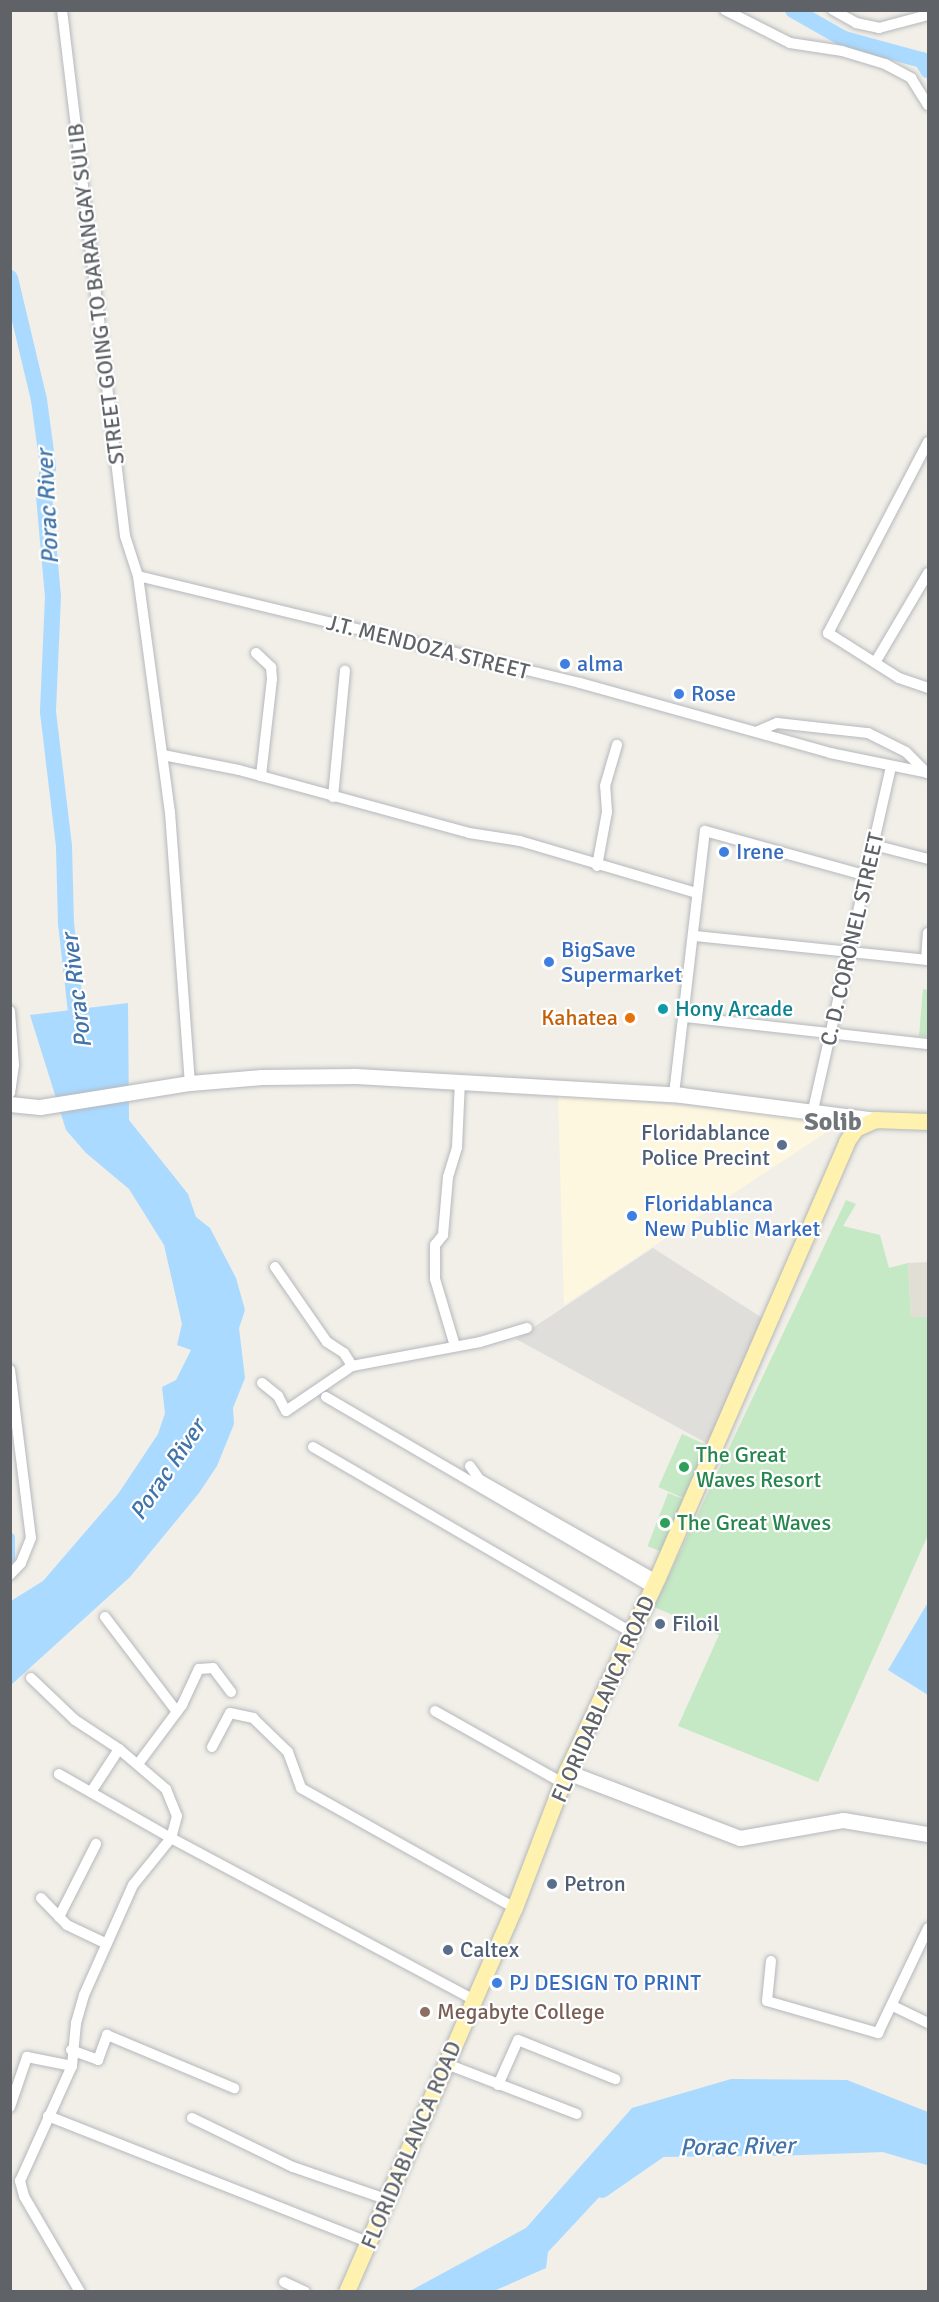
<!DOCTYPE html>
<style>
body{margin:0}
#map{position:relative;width:939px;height:2302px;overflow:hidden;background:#f1efe8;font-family:Signika,sans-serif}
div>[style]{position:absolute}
.commercial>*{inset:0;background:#fef7e0}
.industrial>*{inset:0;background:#e0deda}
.education>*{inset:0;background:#e1ded6}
.green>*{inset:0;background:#c5e8c5;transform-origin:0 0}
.water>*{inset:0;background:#aadaff}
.canal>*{height:9px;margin:-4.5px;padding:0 4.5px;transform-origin:4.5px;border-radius:4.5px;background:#aadaff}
.river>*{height:16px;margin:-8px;padding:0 8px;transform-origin:8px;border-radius:8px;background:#aadaff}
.roads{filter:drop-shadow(0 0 2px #b5b8bc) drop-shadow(0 0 2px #b5b8bc)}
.street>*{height:10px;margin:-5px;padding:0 5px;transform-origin:5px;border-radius:5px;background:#fff}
.secondary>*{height:15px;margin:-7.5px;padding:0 7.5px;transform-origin:7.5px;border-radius:7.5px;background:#fff}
.primary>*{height:16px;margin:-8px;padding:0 8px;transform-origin:8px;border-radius:8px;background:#fff2af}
.dots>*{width:16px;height:16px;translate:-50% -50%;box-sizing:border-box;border:3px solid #fff;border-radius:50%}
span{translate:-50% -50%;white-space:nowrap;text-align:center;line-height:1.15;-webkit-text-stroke:4.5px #fff;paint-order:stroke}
.street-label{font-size:22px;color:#5f6368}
.shop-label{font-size:22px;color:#366cbe}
.left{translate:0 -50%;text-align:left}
.culture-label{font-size:22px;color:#0d838f}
.food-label{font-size:22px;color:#c56008}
.right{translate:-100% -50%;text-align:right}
.service-label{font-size:22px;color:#4e5e75}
.leisure-label{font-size:22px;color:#27864d}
.education-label{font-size:22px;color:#785e54}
.water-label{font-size:24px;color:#4174aa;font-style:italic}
.quarter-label{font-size:26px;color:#70757a;font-weight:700}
.frame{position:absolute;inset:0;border:12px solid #5f6368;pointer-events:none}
</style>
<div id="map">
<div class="commercial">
<div style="clip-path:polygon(558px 1095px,845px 1120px,564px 1305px)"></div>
</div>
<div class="industrial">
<div style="clip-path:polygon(653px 1248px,767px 1321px,710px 1445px,516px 1339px)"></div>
</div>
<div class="education">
<div style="clip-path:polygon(928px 1262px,928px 1317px,911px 1317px,908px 1263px)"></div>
</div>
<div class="green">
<div style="clip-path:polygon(923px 989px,928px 990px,928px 1037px,919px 1036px)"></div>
<div style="clip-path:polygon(846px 1200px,856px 1204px,843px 1226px,880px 1235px,889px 1268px,908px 1263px,911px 1317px,928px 1317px,928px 1535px,818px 1782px,678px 1726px,719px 1635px,654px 1607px)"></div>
<div style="left:682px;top:1434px;width:30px;height:58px;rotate:24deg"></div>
<div style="left:668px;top:1493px;width:19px;height:57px;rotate:21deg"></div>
</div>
<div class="water">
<div style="clip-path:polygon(128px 1003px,129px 1120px,188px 1194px,196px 1217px,210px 1228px,236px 1278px,245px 1310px,239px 1328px,245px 1378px,233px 1408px,234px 1424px,217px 1466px,199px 1493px,130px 1577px,11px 1685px,11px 1601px,43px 1581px,118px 1494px,158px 1434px,165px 1413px,162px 1387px,176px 1380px,191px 1350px,177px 1345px,182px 1324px,164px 1245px,129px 1189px,86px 1153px,66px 1130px,30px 1015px)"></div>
<div style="clip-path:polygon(927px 1604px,928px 1605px,928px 1695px,888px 1670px)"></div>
<div style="clip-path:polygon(731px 2079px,847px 2080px,928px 2112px,928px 2153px,861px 2140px,794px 2148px,675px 2148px,637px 2162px,603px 2193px,548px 2252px,546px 2268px,494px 2291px,410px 2291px,526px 2228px,632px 2108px)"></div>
</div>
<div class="canal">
<div style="left:10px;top:1537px;width:21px;rotate:90deg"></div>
</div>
<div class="river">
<div style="left:793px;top:10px;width:59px;rotate:29.6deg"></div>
<div style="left:844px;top:39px;width:81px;rotate:15.1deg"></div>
<div style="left:922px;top:60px;width:12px;rotate:59deg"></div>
<div style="left:10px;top:278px;width:125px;rotate:76.6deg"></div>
<div style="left:39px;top:400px;width:68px;rotate:82.3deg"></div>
<div style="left:48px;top:467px;width:29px;rotate:98deg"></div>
<div style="left:44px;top:496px;width:100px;rotate:84.9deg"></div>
<div style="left:53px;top:596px;width:116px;rotate:92.5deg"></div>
<div style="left:48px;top:712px;width:136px;rotate:83.2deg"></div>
<div style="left:64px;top:847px;width:76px;rotate:88.5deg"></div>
<div style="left:66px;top:923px;width:108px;rotate:83.6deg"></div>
<div style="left:775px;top:2148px;width:109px;rotate:-2.1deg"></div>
<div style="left:884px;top:2144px;width:46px;rotate:16.5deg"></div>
<div style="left:602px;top:2190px;width:72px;rotate:-34.8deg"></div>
<div style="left:661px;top:2149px;width:82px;rotate:-0.7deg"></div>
</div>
<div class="roads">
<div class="street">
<div style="left:62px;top:10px;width:530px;rotate:83.17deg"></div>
<div style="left:125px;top:536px;width:42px;rotate:72deg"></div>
<div style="left:138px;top:576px;width:238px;rotate:82.3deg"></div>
<div style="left:170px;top:812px;width:272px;rotate:85.8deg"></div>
<div style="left:725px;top:10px;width:73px;rotate:26.9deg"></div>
<div style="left:790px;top:43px;width:53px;rotate:8.7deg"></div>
<div style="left:842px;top:51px;width:45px;rotate:16.8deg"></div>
<div style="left:885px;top:64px;width:30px;rotate:28deg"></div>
<div style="left:911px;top:78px;width:32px;rotate:58deg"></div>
<div style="left:833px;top:10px;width:26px;rotate:29deg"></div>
<div style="left:856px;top:23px;width:24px;rotate:12deg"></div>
<div style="left:879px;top:28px;width:51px;rotate:-14.9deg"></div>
<div style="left:928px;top:442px;width:216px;rotate:117.6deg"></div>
<div style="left:828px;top:633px;width:84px;rotate:32.4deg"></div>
<div style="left:899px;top:678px;width:31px;rotate:19deg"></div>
<div style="left:138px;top:576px;width:455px;rotate:13.6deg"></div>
<div style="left:580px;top:683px;width:260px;rotate:15.6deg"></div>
<div style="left:830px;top:753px;width:100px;rotate:11.5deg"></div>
<div style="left:256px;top:653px;width:21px;rotate:43deg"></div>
<div style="left:271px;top:667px;width:12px;rotate:85deg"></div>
<div style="left:272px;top:679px;width:98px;rotate:96.5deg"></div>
<div style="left:876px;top:661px;width:102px;rotate:-59.4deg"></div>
<div style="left:758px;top:731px;width:21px;rotate:-23deg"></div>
<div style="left:777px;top:723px;width:92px;rotate:6.3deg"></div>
<div style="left:868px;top:733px;width:42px;rotate:26.6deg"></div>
<div style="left:906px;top:752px;width:30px;rotate:45deg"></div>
<div style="left:163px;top:755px;width:77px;rotate:11.2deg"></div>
<div style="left:239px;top:770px;width:238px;rotate:15.3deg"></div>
<div style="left:469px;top:833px;width:52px;rotate:8.9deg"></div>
<div style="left:520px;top:841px;width:184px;rotate:16.4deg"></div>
<div style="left:333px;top:797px;width:127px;rotate:-84.6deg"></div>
<div style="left:874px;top:845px;width:56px;rotate:14.5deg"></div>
<div style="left:597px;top:866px;width:55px;rotate:-79.5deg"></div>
<div style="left:607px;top:812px;width:26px;rotate:-94deg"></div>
<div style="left:605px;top:786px;width:43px;rotate:-73.7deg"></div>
<div style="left:695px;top:936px;width:234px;rotate:5.9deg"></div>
<div style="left:926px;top:960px;width:27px;rotate:-86deg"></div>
<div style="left:10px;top:1011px;width:54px;rotate:85.8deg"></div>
<div style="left:14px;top:1065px;width:28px;rotate:98deg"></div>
<div style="left:686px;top:1017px;width:244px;rotate:6.4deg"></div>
<div style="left:674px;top:1094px;width:265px;rotate:-83.3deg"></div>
<div style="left:705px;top:831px;width:165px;rotate:15.5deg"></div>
<div style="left:813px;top:1110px;width:352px;rotate:-77.2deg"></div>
<div style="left:275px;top:1267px;width:91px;rotate:55.3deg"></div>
<div style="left:327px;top:1342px;width:20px;rotate:33deg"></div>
<div style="left:344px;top:1353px;width:15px;rotate:58deg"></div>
<div style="left:455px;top:1346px;width:70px;rotate:-106.6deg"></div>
<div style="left:435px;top:1279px;width:34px;rotate:-90deg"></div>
<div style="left:435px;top:1245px;width:13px;rotate:-51deg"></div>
<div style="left:443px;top:1235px;width:58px;rotate:-85.1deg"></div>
<div style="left:448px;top:1177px;width:31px;rotate:-73deg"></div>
<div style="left:457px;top:1147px;width:65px;rotate:-87.4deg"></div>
<div style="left:10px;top:1370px;width:169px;rotate:82.9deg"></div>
<div style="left:31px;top:1538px;width:27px;rotate:112deg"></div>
<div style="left:21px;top:1563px;width:16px;rotate:133deg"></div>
<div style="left:262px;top:1383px;width:21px;rotate:39deg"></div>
<div style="left:278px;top:1396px;width:17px;rotate:62deg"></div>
<div style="left:286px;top:1411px;width:80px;rotate:-34.3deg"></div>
<div style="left:352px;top:1366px;width:130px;rotate:-10.6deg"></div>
<div style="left:480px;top:1342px;width:49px;rotate:-16.6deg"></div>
<div style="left:326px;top:1397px;width:379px;rotate:30.3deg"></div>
<div style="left:313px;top:1447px;width:369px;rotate:30.2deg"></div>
<div style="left:470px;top:1466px;width:16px;rotate:55deg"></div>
<div style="left:479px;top:1479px;width:205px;rotate:29.6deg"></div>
<div style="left:105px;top:1617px;width:119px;rotate:52.8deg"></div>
<div style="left:31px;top:1678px;width:61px;rotate:43.7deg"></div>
<div style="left:75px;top:1720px;width:53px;rotate:33.4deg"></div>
<div style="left:119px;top:1749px;width:62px;rotate:40.4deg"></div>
<div style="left:166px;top:1789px;width:29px;rotate:68deg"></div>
<div style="left:177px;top:1816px;width:23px;rotate:105deg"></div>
<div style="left:171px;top:1838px;width:129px;rotate:-150.3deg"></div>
<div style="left:435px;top:1711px;width:147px;rotate:29.4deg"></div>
<div style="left:212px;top:1747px;width:38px;rotate:-62deg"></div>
<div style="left:230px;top:1713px;width:24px;rotate:12deg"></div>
<div style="left:253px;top:1718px;width:49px;rotate:44.2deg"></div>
<div style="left:288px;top:1752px;width:38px;rotate:70deg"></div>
<div style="left:301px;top:1788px;width:245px;rotate:29.3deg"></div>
<div style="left:138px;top:1764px;width:74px;rotate:-53.3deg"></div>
<div style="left:182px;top:1705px;width:40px;rotate:-65deg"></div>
<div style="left:199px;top:1669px;width:14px;rotate:-4deg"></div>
<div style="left:213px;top:1668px;width:30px;rotate:53deg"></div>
<div style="left:91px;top:1792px;width:51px;rotate:-56.9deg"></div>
<div style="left:41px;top:1898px;width:37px;rotate:46deg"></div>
<div style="left:67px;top:1925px;width:44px;rotate:25.4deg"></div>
<div style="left:59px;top:1917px;width:82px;rotate:-63.1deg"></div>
<div style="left:771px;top:1961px;width:40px;rotate:95.7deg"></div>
<div style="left:767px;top:2001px;width:116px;rotate:16.1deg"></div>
<div style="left:878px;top:2033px;width:116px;rotate:-64.5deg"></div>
<div style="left:893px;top:2006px;width:39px;rotate:26deg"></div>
<div style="left:71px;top:2050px;width:29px;rotate:20deg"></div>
<div style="left:98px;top:2060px;width:27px;rotate:-70deg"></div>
<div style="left:107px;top:2035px;width:138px;rotate:22.7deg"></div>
<div style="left:444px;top:2063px;width:142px;rotate:21deg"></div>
<div style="left:498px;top:2085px;width:49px;rotate:-66deg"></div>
<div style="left:518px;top:2040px;width:105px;rotate:21.9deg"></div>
<div style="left:10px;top:2107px;width:53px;rotate:-71.2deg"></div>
<div style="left:27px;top:2057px;width:46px;rotate:11.3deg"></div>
<div style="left:48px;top:2116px;width:346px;rotate:21.5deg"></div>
<div style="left:192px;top:2118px;width:112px;rotate:25.9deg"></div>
<div style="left:293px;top:2167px;width:98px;rotate:19deg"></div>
<div style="left:284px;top:2282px;width:23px;rotate:25deg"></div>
<div style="left:80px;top:2292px;width:111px;rotate:-120.3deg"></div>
<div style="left:24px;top:2196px;width:16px;rotate:-105deg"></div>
<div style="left:20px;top:2181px;width:126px;rotate:-65.7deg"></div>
<div style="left:72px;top:2066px;width:43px;rotate:-84.7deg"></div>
<div style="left:76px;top:2023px;width:29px;rotate:-74deg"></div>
<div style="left:84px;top:1995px;width:120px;rotate:-66deg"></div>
<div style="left:133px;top:1885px;width:60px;rotate:-51deg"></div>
<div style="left:171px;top:1838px;width:342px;rotate:28.1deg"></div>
</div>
<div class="secondary">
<div style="left:10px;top:1104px;width:30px;rotate:6deg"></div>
<div style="left:40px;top:1107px;width:152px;rotate:-9.1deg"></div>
<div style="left:190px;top:1083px;width:72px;rotate:-4.8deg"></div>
<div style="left:262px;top:1077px;width:93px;rotate:-0.6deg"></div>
<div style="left:355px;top:1076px;width:327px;rotate:3.3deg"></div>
<div style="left:681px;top:1095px;width:197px;rotate:7.3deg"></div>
<div style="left:567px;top:1772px;width:185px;rotate:20.9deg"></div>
<div style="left:740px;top:1838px;width:105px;rotate:-9.9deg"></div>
<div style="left:843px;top:1820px;width:86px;rotate:9.4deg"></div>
</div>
<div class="primary">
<div style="left:347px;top:2292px;width:419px;rotate:-66.4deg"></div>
<div style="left:515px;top:1908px;width:146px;rotate:-69.1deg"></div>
<div style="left:567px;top:1772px;width:212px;rotate:-64.9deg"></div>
<div style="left:657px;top:1580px;width:477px;rotate:-66.5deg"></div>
<div style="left:847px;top:1142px;width:16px;rotate:-55deg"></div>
<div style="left:856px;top:1129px;width:22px;rotate:-24deg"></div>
<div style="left:876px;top:1120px;width:52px;rotate:2.2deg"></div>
</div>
</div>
<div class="dots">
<div style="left:565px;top:664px;background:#3f7fe0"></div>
<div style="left:679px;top:694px;background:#3f7fe0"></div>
<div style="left:724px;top:852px;background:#3f7fe0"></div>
<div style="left:549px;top:962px;background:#3f7fe0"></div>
<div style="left:663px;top:1009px;background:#0f9aa8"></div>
<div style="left:630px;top:1018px;background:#e8710a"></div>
<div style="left:782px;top:1145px;background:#5c6f8a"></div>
<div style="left:632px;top:1216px;background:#3f7fe0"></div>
<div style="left:684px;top:1467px;background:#2e9e5b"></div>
<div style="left:665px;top:1523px;background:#2e9e5b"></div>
<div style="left:660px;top:1624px;background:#5c6f8a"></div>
<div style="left:552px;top:1884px;background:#5c6f8a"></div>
<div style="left:448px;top:1950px;background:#5c6f8a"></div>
<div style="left:497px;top:1983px;background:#3f7fe0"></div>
<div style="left:425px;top:2012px;background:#8d6e63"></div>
</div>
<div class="street-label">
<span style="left:96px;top:294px;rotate:-97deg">STREET GOING TO BARANGAY SULIB</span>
<span style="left:428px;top:647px;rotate:14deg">J.T. MENDOZA STREET</span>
<span style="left:852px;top:939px;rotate:-77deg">C. D. CORONEL STREET</span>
<span style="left:603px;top:1699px;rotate:-66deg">FLORIDABLANCA ROAD</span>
<span style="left:411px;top:2145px;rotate:-67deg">FLORIDABLANCA ROAD</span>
</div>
<div class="shop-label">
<span class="left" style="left:577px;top:664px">alma</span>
<span class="left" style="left:691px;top:694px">Rose</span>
<span class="left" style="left:736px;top:852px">Irene</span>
<span class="left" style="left:561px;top:962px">BigSave<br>Supermarket</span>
<span class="left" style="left:644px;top:1216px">Floridablanca<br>New Public Market</span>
<span class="left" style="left:509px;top:1983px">PJ DESIGN TO PRINT</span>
</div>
<div class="culture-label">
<span class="left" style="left:675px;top:1009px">Hony Arcade</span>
</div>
<div class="food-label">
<span class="right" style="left:618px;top:1018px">Kahatea</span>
</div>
<div class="service-label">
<span class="right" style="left:770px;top:1145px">Floridablance<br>Police Precint</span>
<span class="left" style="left:672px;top:1624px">Filoil</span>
<span class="left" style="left:564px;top:1884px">Petron</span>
<span class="left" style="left:460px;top:1950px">Caltex</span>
</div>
<div class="leisure-label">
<span class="left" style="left:696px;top:1467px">The Great<br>Waves Resort</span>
<span class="left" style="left:677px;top:1523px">The Great Waves</span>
</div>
<div class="education-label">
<span class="left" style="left:437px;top:2012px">Megabyte College</span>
</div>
<div class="water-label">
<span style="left:48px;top:507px;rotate:-93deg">Porac River</span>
<span style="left:77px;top:991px;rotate:-97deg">Porac River</span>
<span style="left:168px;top:1470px;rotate:-56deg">Porac River</span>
<span style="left:737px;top:2147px;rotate:-1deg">Porac River</span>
</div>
<div class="quarter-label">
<span style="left:833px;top:1123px">Solib</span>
</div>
<div class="frame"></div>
</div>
